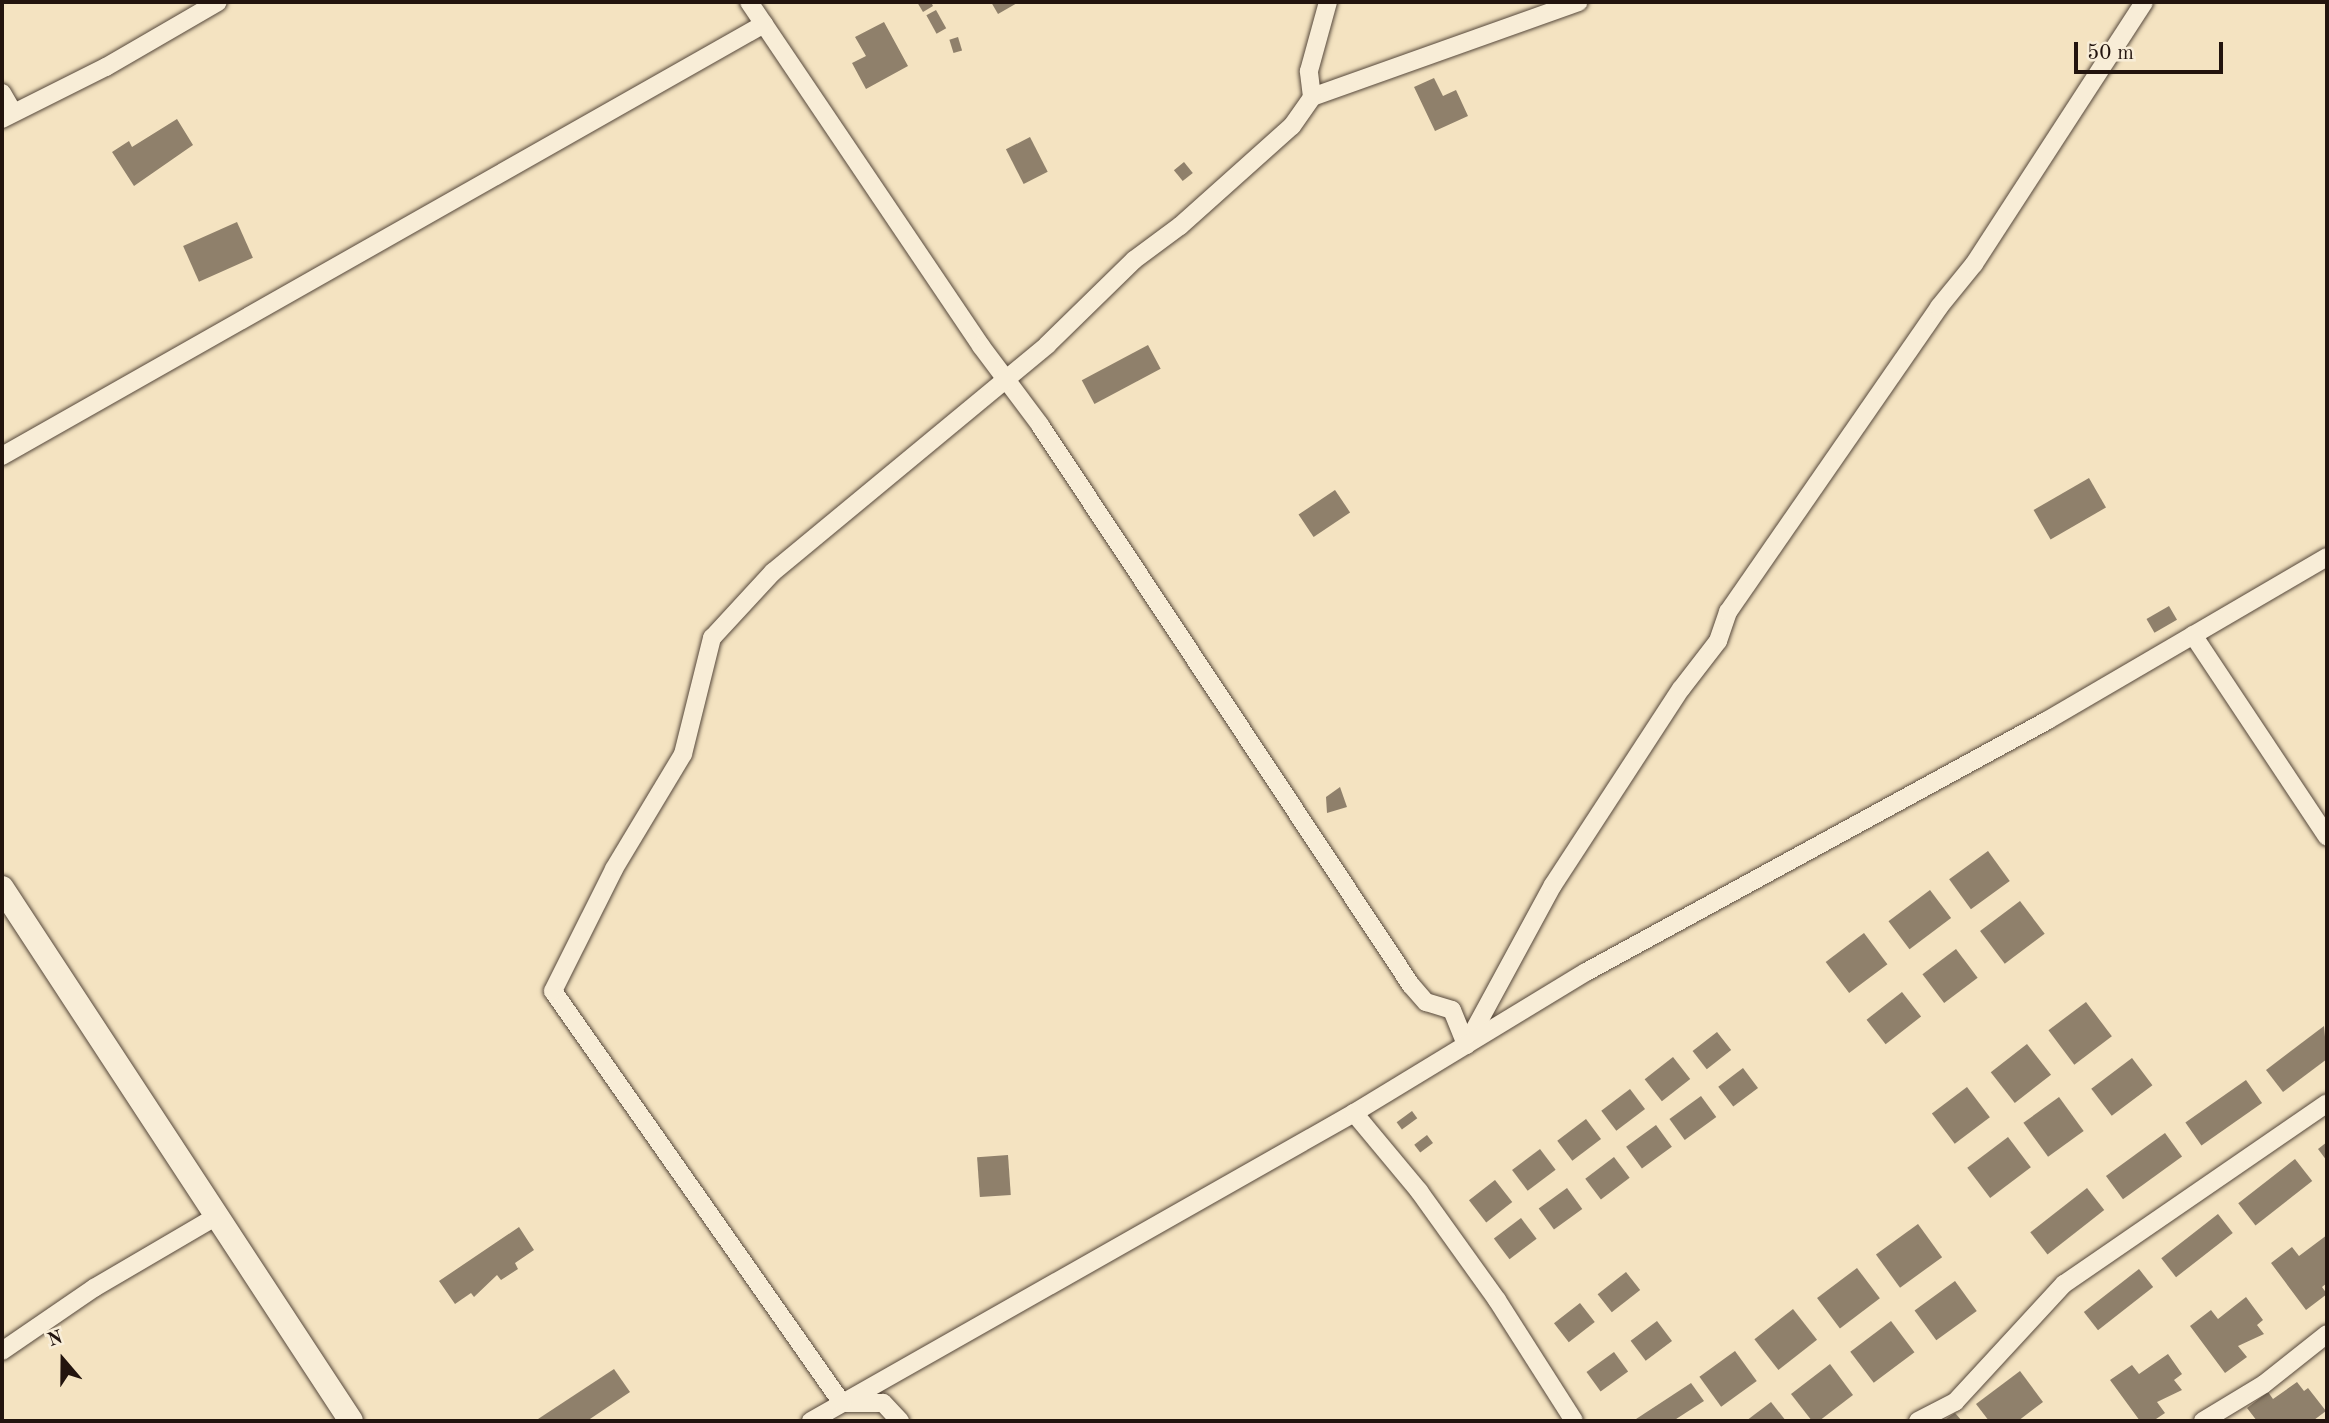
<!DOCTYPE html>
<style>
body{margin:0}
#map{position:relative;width:2329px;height:1423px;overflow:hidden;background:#f4e3c1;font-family:"Old Standard TT",serif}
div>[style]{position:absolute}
.building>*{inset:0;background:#8f806b;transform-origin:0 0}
.roads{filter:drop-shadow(0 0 2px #56483b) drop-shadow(0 0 2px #56483b)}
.minor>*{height:18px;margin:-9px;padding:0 9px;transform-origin:9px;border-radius:9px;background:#f8edd7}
.secondary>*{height:24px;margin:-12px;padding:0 12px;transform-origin:12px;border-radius:12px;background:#f8edd7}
span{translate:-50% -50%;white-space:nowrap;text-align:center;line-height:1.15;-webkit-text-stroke:5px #f8edd7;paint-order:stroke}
.frame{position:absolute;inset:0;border:4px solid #22140e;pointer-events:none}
.north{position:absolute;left:28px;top:1325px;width:70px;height:70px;-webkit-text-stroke:5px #f8edd7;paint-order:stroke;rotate:340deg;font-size:19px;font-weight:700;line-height:28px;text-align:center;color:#22140e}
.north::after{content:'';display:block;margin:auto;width:24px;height:32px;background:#22140e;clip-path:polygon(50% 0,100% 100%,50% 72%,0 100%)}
.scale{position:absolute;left:2074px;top:42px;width:149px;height:32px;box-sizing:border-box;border:4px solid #22140e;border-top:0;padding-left:9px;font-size:21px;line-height:24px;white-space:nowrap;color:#22140e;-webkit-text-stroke:5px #f8edd7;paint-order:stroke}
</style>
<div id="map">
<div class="building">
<div style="clip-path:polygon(917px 2px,931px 2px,933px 6px,923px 12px)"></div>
<div style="clip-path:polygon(991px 2px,1019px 2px,998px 14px)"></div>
<div style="left:936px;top:10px;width:21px;height:11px;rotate:61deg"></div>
<div style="clip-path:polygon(884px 22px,908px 66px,866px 89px,852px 63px,866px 56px,855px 37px)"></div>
<div style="left:958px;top:37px;width:14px;height:9px;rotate:73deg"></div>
<div style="clip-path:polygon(1434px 78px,1443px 96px,1456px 90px,1468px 116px,1435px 131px,1414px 87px)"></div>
<div style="clip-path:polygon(177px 119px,193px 145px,134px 186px,112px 152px,129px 141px,132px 147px)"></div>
<div style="left:1030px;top:137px;width:39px;height:27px;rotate:63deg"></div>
<div style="left:1184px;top:162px;width:14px;height:13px;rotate:51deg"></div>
<div style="left:237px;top:222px;width:39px;height:59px;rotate:66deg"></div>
<div style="left:1148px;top:345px;width:27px;height:75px;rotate:62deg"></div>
<div style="left:2089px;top:478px;width:34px;height:64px;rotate:60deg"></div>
<div style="left:1335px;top:490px;width:27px;height:44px;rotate:56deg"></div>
<div style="left:2169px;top:606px;width:16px;height:26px;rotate:60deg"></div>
<div style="clip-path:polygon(1340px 787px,1347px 807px,1327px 813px,1326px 797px)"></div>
<div style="left:1988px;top:851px;width:37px;height:48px;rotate:54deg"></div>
<div style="left:1930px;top:890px;width:35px;height:52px;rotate:53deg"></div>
<div style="left:2020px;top:901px;width:41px;height:50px;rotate:53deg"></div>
<div style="left:1864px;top:933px;width:39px;height:48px;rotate:53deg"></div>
<div style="left:1956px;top:949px;width:36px;height:42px;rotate:53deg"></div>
<div style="left:1902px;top:992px;width:31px;height:45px;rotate:52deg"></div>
<div style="left:2086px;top:1002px;width:43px;height:47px;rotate:53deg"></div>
<div style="clip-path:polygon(2324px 1026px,2327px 1059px,2283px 1092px,2266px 1070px)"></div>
<div style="left:1717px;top:1032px;width:23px;height:31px;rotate:52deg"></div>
<div style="left:2027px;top:1044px;width:39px;height:46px;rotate:52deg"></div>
<div style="left:1673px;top:1057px;width:28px;height:36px;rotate:52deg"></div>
<div style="left:2132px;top:1058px;width:34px;height:51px;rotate:53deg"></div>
<div style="left:1743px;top:1068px;width:25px;height:31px;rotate:53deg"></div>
<div style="left:2246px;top:1080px;width:28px;height:74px;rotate:55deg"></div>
<div style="left:1967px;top:1087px;width:38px;height:44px;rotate:53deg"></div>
<div style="left:1630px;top:1089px;width:25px;height:36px;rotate:53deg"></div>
<div style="left:1701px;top:1096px;width:26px;height:39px;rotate:54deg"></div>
<div style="left:2059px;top:1097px;width:42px;height:44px;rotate:54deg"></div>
<div style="left:1412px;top:1111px;width:9px;height:19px;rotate:54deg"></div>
<div style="left:1586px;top:1119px;width:25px;height:36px;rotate:53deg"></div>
<div style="left:1656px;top:1125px;width:27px;height:37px;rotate:54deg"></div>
<div style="left:2165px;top:1133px;width:29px;height:73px;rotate:54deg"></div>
<div style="left:1427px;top:1135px;width:10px;height:16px;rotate:53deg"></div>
<div style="left:2008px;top:1137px;width:38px;height:51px;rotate:53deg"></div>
<div style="clip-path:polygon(2327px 1142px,2327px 1161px,2318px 1149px)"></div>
<div style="left:1540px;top:1149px;width:26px;height:35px;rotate:53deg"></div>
<div style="left:1008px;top:1155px;width:40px;height:31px;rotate:86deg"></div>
<div style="left:1614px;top:1157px;width:26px;height:36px;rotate:53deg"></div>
<div style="left:2295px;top:1159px;width:28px;height:72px;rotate:52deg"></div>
<div style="left:1495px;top:1180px;width:28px;height:33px;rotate:52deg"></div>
<div style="left:1567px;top:1188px;width:26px;height:35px;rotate:54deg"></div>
<div style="left:2087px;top:1188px;width:28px;height:72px;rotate:52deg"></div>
<div style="left:2218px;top:1214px;width:24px;height:72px;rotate:52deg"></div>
<div style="left:1521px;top:1218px;width:26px;height:34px;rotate:53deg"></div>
<div style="left:1918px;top:1224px;width:41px;height:52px;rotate:54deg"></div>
<div style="clip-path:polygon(519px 1227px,534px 1250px,515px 1263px,518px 1269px,501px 1280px,497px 1275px,474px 1297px,471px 1293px,455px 1304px,439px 1281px)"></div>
<div style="clip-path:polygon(2327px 1235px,2327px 1283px,2322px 1287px,2327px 1294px,2306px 1310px,2271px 1263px,2292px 1247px,2299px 1256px)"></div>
<div style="left:1857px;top:1268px;width:38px;height:50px;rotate:53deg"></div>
<div style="left:2139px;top:1269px;width:23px;height:70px;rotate:52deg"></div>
<div style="left:1626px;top:1272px;width:23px;height:36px;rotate:52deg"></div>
<div style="left:1955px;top:1281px;width:37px;height:50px;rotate:54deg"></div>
<div style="clip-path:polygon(2246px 1297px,2263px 1320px,2257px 1325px,2264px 1334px,2238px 1346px,2247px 1357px,2225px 1373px,2190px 1326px,2211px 1310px,2218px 1319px)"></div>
<div style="left:1580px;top:1303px;width:24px;height:33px;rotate:52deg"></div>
<div style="left:1793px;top:1309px;width:39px;height:49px;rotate:52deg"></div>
<div style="left:1657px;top:1321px;width:25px;height:33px;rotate:53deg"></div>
<div style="left:1891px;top:1321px;width:39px;height:51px;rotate:53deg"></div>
<div style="left:1735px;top:1351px;width:37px;height:44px;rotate:54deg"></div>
<div style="left:1614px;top:1352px;width:24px;height:34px;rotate:54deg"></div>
<div style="clip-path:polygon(2168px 1354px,2182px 1374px,2174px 1380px,2182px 1390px,2157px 1402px,2165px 1413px,2153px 1421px,2140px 1421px,2110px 1380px,2132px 1365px,2139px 1374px)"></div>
<div style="clip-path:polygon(1830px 1364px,1853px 1395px,1819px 1421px,1812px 1421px,1791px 1394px)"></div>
<div style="clip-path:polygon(614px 1369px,630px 1392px,587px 1421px,535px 1421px)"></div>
<div style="clip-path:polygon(2020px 1371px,2043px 1402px,2018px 1421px,1989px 1421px,1976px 1404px)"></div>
<div style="clip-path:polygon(2297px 1382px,2304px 1391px,2308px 1388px,2326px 1411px,2314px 1420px,2257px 1421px,2247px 1408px,2268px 1392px,2273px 1399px)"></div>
<div style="clip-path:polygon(1691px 1383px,1704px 1401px,1673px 1421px,1633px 1421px)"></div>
<div style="clip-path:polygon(1771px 1402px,1786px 1421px,1746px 1421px)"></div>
<div style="clip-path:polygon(1955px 1413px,1962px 1421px,1943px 1421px)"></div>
</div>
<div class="roads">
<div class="minor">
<div style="left:749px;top:2px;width:415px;rotate:56deg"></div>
<div style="left:981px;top:346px;width:99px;rotate:53.2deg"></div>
<div style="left:1040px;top:425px;width:672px;rotate:56.48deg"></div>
<div style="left:1411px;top:985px;width:23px;rotate:49deg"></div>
<div style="left:1426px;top:1002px;width:27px;rotate:17deg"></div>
<div style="left:1452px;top:1010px;width:38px;rotate:68deg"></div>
<div style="left:2px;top:93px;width:22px;rotate:60deg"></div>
<div style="left:1312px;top:97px;width:283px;rotate:-19.6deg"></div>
<div style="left:2px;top:119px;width:116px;rotate:-26.6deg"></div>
<div style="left:106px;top:67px;width:129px;rotate:-30.1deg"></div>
<div style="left:2px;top:456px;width:876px;rotate:-29.55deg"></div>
<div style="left:2193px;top:635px;width:242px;rotate:56.4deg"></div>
<div style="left:1466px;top:1045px;width:182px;rotate:-61.5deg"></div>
<div style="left:1553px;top:885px;width:234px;rotate:-56.9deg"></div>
<div style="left:1681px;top:689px;width:61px;rotate:-52.4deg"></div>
<div style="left:1718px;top:641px;width:31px;rotate:-71deg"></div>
<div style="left:1728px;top:612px;width:371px;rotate:-55.3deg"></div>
<div style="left:1939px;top:307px;width:55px;rotate:-50.9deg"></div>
<div style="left:1974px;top:264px;width:312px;rotate:-57deg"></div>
<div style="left:1354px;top:1113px;width:102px;rotate:50.2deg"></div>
<div style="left:1419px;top:1191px;width:134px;rotate:54.4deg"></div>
<div style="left:1497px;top:1300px;width:143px;rotate:57.5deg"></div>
<div style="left:2px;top:1351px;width:112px;rotate:-34.4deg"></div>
<div style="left:94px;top:1288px;width:140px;rotate:-30.4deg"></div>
<div style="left:811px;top:1421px;width:624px;rotate:-29.56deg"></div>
<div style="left:1354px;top:1113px;width:271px;rotate:-31.3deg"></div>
<div style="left:1586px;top:972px;width:526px;rotate:-28.61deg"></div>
<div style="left:2048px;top:720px;width:323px;rotate:-30.3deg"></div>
<div style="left:900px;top:1421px;width:25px;rotate:-133deg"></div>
<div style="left:883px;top:1403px;width:41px;rotate:180deg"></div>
<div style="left:842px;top:1403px;width:503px;rotate:-125.05deg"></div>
<div style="left:553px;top:991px;width:136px;rotate:-63.4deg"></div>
<div style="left:614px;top:869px;width:134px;rotate:-59deg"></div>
<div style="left:683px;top:754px;width:120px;rotate:-76deg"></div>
<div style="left:712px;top:638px;width:90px;rotate:-47.3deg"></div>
<div style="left:773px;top:572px;width:356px;rotate:-39.6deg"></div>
<div style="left:1047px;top:345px;width:122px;rotate:-44.3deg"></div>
<div style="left:1134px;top:260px;width:57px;rotate:-36.5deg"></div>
<div style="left:1180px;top:226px;width:150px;rotate:-41.8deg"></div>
<div style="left:1292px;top:126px;width:35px;rotate:-55deg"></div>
<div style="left:1312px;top:97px;width:26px;rotate:-97deg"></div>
<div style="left:1309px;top:71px;width:72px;rotate:-74.6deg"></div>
<div style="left:1918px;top:1421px;width:42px;rotate:-27.2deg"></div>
<div style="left:1955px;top:1402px;width:161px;rotate:-47.3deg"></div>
<div style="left:2064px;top:1284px;width:319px;rotate:-34.5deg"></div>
<div style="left:2203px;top:1421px;width:71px;rotate:-31.2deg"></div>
<div style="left:2264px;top:1384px;width:80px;rotate:-38.4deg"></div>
</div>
<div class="secondary">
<div style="left:2px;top:888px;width:637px;rotate:56.78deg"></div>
</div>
</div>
<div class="frame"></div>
<div class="north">N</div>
<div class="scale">50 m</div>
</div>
